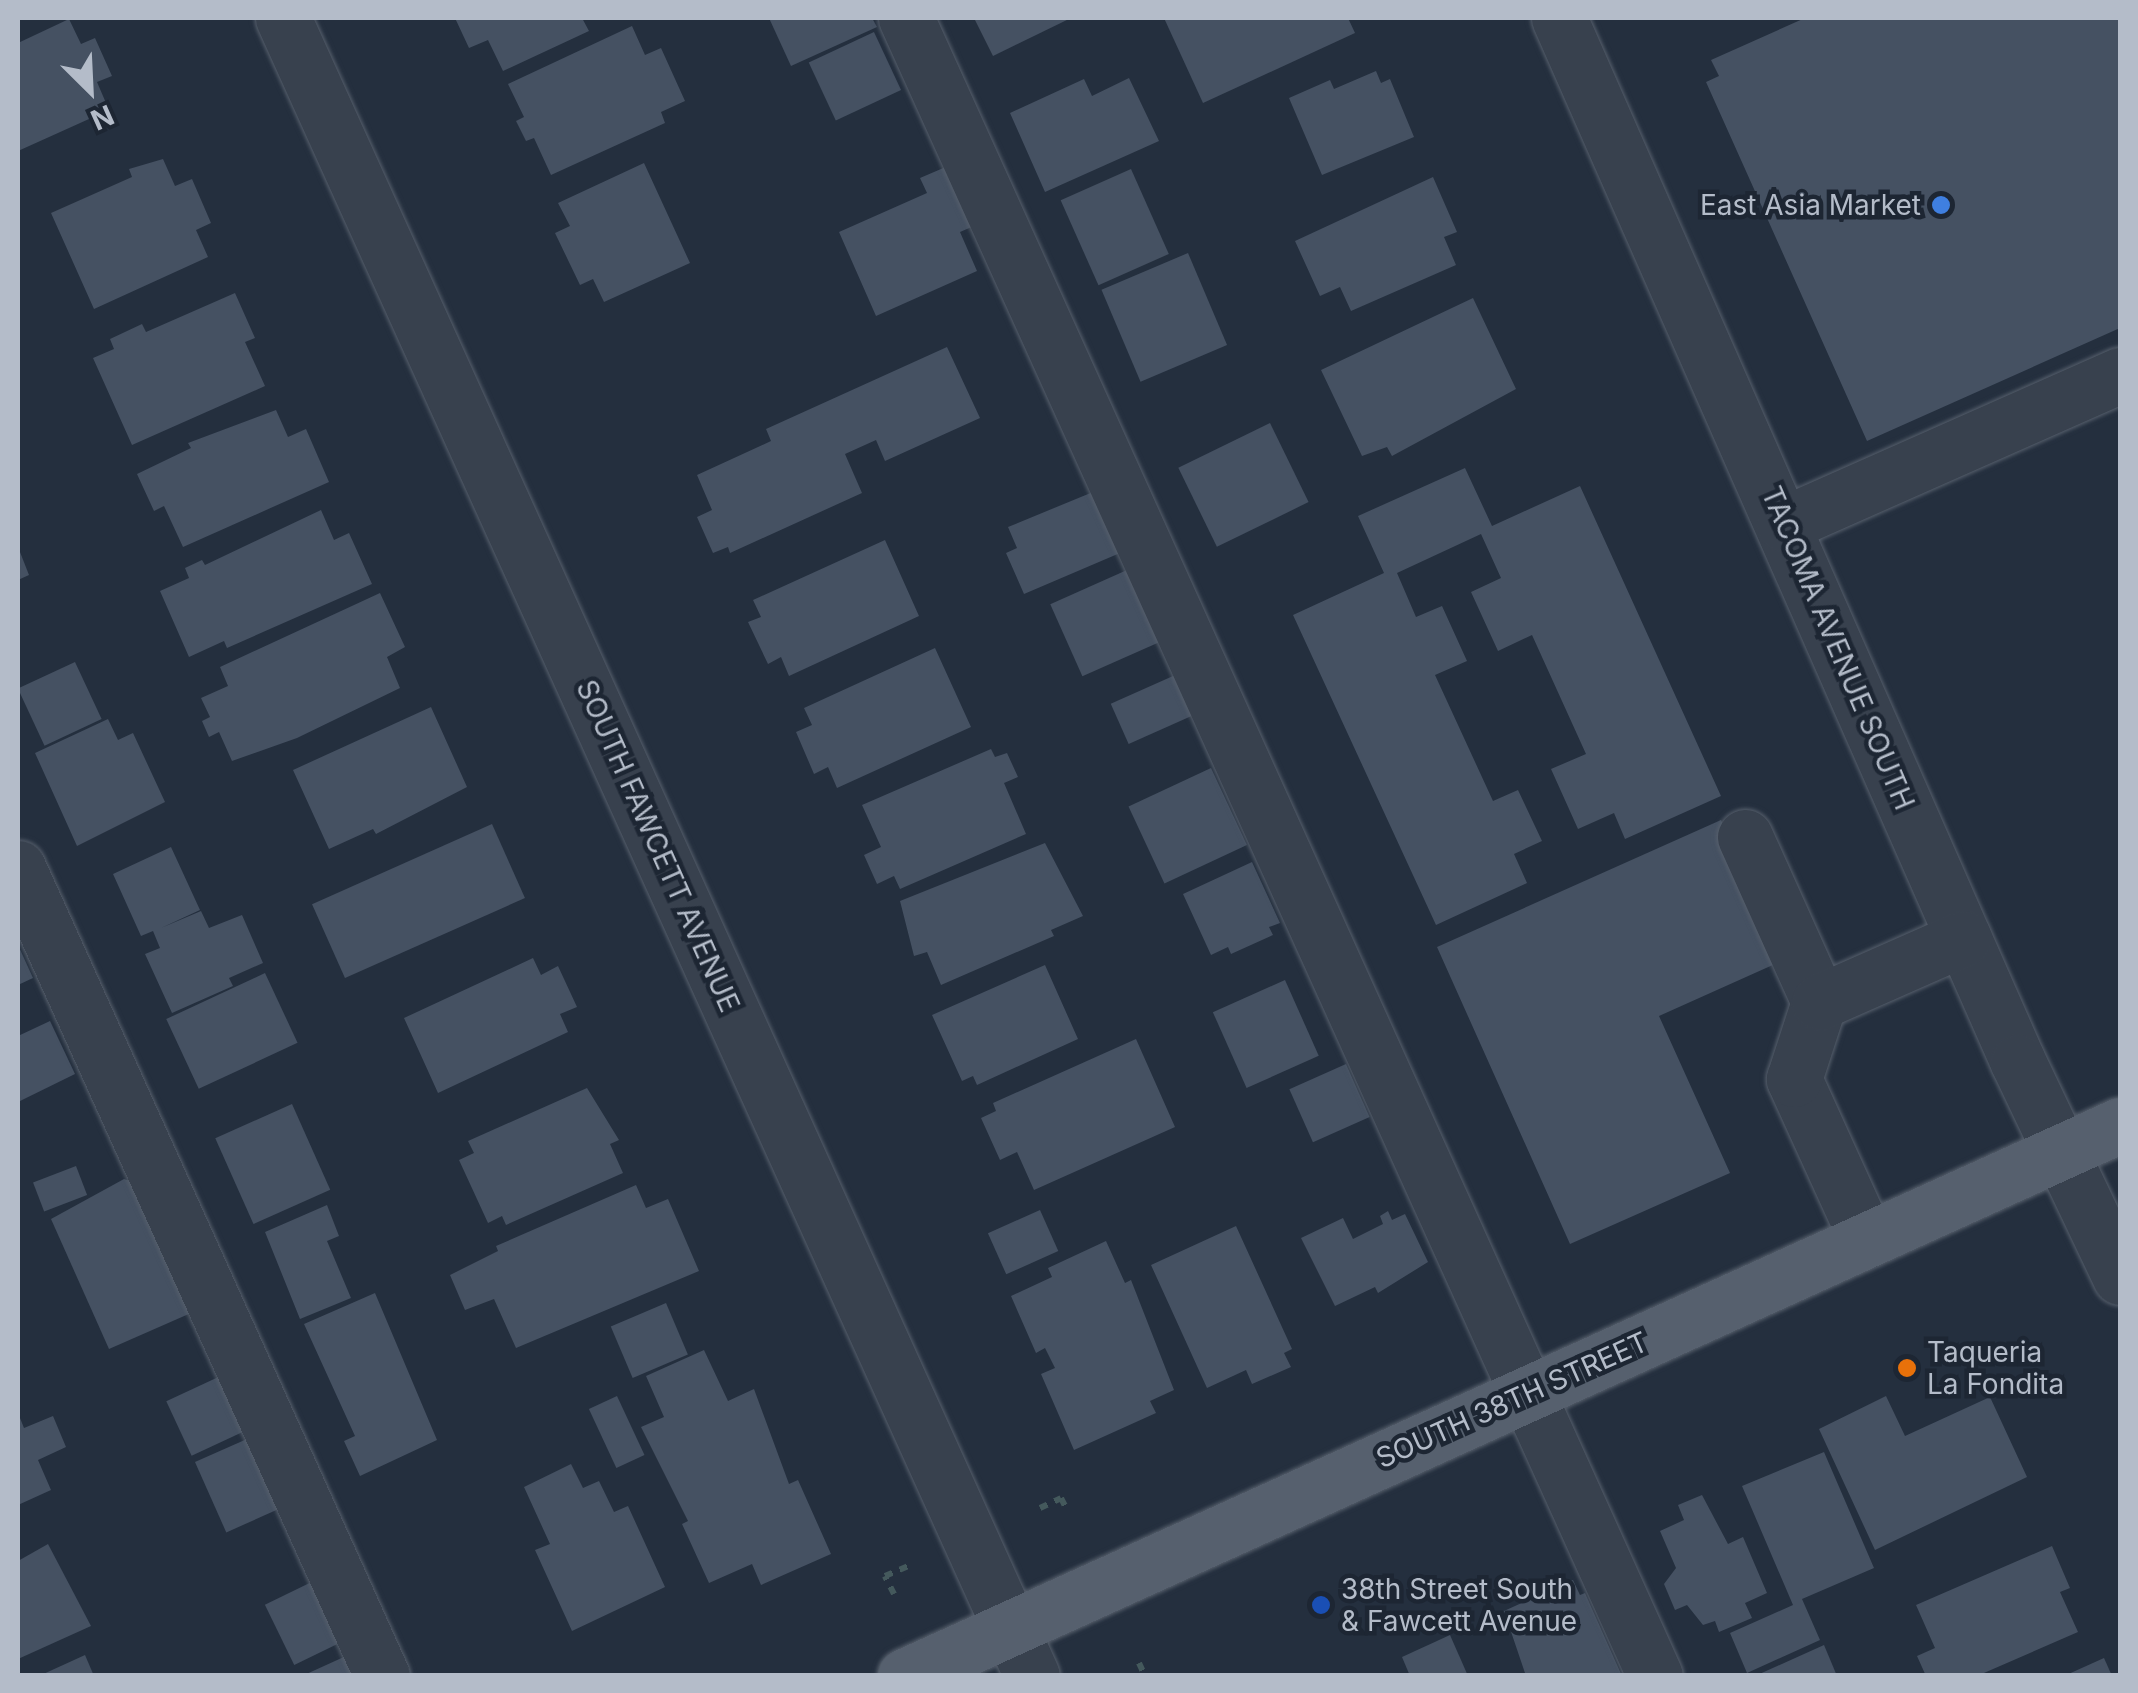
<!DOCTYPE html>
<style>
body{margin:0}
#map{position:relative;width:2138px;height:1693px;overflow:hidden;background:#242f3e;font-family:Inter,sans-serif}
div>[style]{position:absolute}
.building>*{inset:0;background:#455162;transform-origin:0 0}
.path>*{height:6px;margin-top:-3px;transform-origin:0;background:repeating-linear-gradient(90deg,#44595c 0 8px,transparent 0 16px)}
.roads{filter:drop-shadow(0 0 2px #565f6c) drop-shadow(0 0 2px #565f6c)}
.minor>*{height:55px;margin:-27.5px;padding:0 27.5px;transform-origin:27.5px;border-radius:27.5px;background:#38414e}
.major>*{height:55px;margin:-27.5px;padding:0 27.5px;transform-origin:27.5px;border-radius:27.5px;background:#56606e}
.dots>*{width:28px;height:28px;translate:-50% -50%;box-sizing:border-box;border:5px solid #1d2633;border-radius:50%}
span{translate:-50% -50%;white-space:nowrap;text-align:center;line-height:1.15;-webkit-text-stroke:9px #1d2633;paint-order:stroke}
.poi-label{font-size:28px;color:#b4bcc9}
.right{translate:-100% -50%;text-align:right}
.left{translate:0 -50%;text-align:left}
.street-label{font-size:28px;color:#b4bcc9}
.frame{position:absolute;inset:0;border:20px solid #b4bcc9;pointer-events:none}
.north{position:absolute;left:40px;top:40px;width:100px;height:100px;-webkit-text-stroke:8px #1d2633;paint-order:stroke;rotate:156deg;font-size:28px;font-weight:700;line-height:40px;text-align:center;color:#b4bcc9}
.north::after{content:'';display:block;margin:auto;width:35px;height:45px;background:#b4bcc9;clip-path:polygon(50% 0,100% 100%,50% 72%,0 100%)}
</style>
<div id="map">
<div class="building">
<div style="clip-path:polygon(455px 18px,582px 18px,589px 31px,503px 71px,488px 40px,469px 48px)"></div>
<div style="clip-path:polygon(769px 18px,872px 18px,877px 27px,791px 66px)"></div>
<div style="clip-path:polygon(974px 18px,1071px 18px,993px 56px)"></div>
<div style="clip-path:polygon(1164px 18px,1348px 18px,1355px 33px,1203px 103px)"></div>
<div style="clip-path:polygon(1805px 18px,2120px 18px,2120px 328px,1867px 441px,1706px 82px,1719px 76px,1711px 60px)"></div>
<div style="clip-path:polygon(69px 19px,81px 44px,95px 38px,112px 76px,97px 82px,109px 110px,18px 151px,18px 43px)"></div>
<div style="clip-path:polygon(632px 26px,645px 55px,661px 48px,685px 101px,661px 112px,665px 123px,551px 175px,534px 138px,526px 141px,516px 121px,524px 117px,508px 84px)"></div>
<div style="left:874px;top:32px;width:64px;height:72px;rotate:65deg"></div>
<div style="clip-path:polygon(1376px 71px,1381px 83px,1390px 79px,1414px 137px,1322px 175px,1289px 98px,1330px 80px,1334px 89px)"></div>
<div style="clip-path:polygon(1129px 78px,1159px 141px,1045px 192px,1010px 113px,1084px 79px,1092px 96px)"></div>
<div style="clip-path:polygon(163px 159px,175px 186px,192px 179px,211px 223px,196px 230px,208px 257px,94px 309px,51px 213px,132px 177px,129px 169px)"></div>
<div style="clip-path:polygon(962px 160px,988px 220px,960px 232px,977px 271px,876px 316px,839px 232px,927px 193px,920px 178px)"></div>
<div style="clip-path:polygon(644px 163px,690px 263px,604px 302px,593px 279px,580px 285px,555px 233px,570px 226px,558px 203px)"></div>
<div style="left:1131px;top:169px;width:93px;height:77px;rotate:66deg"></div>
<div style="clip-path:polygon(1433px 177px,1457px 232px,1444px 237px,1456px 265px,1351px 311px,1340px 287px,1320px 296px,1295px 241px)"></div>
<div style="left:1188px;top:253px;width:100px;height:94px;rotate:67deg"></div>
<div style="clip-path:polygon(235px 293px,255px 338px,245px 342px,265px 386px,132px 445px,93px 358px,114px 349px,110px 339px,142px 324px,146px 332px)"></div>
<div style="clip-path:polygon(1473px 298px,1516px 389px,1392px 456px,1387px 447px,1362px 456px,1321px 370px)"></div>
<div style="clip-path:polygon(947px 347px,980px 418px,885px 461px,876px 440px,845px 454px,862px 493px,730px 553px,728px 547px,713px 553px,697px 517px,712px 510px,697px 475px,771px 441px,766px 429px)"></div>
<div style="clip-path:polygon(276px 410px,288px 437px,306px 429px,329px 482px,183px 547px,164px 506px,154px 511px,137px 474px,191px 448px,188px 443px)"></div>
<div style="left:1270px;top:423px;width:88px;height:102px;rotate:64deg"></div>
<div style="clip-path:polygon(1465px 468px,1492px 526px,1580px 486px,1721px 796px,1625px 839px,1614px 813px,1578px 829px,1551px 769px,1586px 754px,1532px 635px,1498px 651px,1471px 592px,1501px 578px,1481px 534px,1397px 573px,1416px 617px,1442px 606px,1467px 661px,1435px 675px,1493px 801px,1518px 790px,1542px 841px,1514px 854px,1527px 883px,1436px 925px,1293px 615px,1384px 573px,1358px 516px)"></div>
<div style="clip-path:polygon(1093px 492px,1120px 553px,1024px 594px,1006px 553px,1017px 548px,1008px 527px)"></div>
<div style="clip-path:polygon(321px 510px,334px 540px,349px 533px,372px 584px,227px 648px,224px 641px,189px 657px,160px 591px,189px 578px,185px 568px,202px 560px,205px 565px)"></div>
<div style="clip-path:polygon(885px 540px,919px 616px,789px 676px,781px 657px,768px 664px,748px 622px,761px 617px,753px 600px)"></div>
<div style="clip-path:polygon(18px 547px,29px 575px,18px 580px)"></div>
<div style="left:1127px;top:570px;width:79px;height:84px;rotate:66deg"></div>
<div style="clip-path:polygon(380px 593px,405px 647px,387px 657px,400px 688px,297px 738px,232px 761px,219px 732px,209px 737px,202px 721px,210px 717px,201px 698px,228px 686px,220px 667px)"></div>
<div style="clip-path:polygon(935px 648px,971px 727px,837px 788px,828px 767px,814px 774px,796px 732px,812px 725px,804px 708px)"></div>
<div style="left:75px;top:662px;width:63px;height:63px;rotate:65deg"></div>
<div style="left:1182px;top:672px;width:44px;height:78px;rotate:66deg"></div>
<div style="clip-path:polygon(431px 707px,467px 787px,376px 834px,373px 829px,329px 849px,293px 770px)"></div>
<div style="clip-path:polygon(108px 719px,118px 740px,133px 733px,165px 802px,77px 846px,35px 753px)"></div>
<div style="clip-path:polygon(991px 749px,995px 757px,1007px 753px,1018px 777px,1004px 783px,1026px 834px,900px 889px,894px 876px,877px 884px,864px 855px,881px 847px,862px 805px)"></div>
<div style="left:1211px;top:768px;width:85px;height:91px;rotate:65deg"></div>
<div style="clip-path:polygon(1721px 820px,1784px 960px,1659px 1016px,1730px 1173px,1570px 1244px,1437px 947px)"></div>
<div style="left:492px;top:824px;width:81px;height:197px;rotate:66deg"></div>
<div style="clip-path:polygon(1045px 843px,1083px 916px,1051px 930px,1054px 936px,941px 985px,927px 952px,914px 956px,900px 901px)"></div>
<div style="clip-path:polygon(171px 847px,200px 910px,161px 928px,201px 911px,209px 928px,242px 915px,263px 963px,229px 978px,233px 986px,172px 1013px,145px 954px,160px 948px,153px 931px,141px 936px,113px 874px)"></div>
<div style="clip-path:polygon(1252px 862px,1280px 923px,1269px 927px,1273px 935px,1231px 954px,1228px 947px,1211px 955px,1183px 894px)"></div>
<div style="clip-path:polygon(18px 945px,33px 978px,18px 985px)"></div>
<div style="clip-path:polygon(533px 958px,541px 975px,558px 966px,577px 1007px,560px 1014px,568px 1032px,438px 1093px,404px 1018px)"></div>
<div style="clip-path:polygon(1045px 965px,1078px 1039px,977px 1085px,973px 1076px,962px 1081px,932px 1015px)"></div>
<div style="left:265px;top:973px;width:77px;height:109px;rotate:65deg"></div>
<div style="left:1285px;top:980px;width:83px;height:79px;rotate:66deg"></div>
<div style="clip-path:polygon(50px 1021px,75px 1074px,18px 1102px,18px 1036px)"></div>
<div style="clip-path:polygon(1136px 1039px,1175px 1127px,1034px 1190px,1017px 1152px,1000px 1160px,981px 1118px,996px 1111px,993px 1103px)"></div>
<div style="left:1346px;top:1064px;width:58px;height:62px;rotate:66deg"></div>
<div style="clip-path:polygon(587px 1088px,619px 1140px,610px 1144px,623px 1173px,506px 1225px,502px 1216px,488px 1223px,459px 1160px,474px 1153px,468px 1141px)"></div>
<div style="left:292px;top:1104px;width:94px;height:84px;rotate:66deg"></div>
<div style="left:76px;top:1166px;width:31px;height:46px;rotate:69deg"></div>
<div style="clip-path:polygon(124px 1179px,133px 1182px,191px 1313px,109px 1349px,51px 1219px)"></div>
<div style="clip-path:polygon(636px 1185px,646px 1208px,668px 1199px,699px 1271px,516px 1348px,494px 1299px,465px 1310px,450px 1275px,498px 1251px,496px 1246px)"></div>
<div style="clip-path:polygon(327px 1205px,339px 1236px,327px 1241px,351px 1298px,300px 1319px,265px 1232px)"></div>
<div style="left:1040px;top:1210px;width:45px;height:57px;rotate:66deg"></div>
<div style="clip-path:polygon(1388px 1211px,1392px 1220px,1405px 1214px,1428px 1262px,1378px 1293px,1375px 1287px,1335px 1306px,1301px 1238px,1343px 1218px,1353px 1239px,1383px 1224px,1380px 1216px)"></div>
<div style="clip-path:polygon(1236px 1226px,1292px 1349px,1284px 1353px,1291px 1367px,1252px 1384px,1246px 1370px,1207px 1388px,1151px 1265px)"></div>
<div style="clip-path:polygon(1106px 1241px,1125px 1283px,1131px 1280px,1174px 1390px,1150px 1401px,1156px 1413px,1074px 1450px,1041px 1374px,1055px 1368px,1045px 1348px,1036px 1353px,1011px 1296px,1052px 1277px,1048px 1268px)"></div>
<div style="clip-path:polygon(375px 1293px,437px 1440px,360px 1476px,344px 1441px,355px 1436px,304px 1324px)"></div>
<div style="left:666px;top:1303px;width:56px;height:60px;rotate:67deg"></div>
<div style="clip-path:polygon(704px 1350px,728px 1401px,754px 1389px,789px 1484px,798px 1480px,831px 1554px,761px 1585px,752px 1564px,709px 1583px,682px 1524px,688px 1521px,641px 1427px,664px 1417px,646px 1376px)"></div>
<div style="left:227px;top:1373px;width:60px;height:67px;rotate:65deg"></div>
<div style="left:617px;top:1396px;width:65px;height:31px;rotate:65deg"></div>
<div style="clip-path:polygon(1886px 1396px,1905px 1436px,1990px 1397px,2027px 1477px,1875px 1550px,1819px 1429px)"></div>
<div style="clip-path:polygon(18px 1413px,24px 1428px,53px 1416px,66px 1447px,38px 1460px,51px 1490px,18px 1505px)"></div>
<div style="left:258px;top:1434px;width:77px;height:69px;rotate:66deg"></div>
<div style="clip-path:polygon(1824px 1452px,1874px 1568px,1802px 1599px,1820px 1640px,1747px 1673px,1730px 1633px,1793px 1605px,1742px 1486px)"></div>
<div style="clip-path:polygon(571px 1464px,583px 1488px,599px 1481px,614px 1512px,628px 1506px,665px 1587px,572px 1631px,535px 1550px,550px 1544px,524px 1487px)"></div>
<div style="clip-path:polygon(1702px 1495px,1728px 1544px,1743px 1537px,1767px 1593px,1745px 1603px,1752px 1618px,1719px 1632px,1715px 1621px,1703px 1625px,1687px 1605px,1675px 1610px,1664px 1584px,1676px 1568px,1660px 1531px,1684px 1520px,1678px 1505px)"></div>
<div style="clip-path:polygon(48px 1544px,91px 1626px,18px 1659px,18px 1561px)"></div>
<div style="clip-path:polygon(2052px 1546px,2070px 1588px,2060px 1592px,2078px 1632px,1977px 1676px,1926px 1676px,1917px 1656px,1935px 1648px,1916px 1605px)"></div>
<div style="left:326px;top:1575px;width:67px;height:68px;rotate:64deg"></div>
<div style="clip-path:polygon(1573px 1580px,1580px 1595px,1585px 1593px,1622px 1676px,1526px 1676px,1504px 1611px)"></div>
<div style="clip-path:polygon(1450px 1635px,1468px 1676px,1410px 1676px,1402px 1657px)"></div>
<div style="clip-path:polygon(1824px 1645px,1837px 1676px,1755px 1676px)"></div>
<div style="clip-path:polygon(357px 1651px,368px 1676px,302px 1676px)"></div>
<div style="clip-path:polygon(85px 1655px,94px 1676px,39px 1676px)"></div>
<div style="clip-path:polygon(2104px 1658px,2112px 1676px,2064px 1676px)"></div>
</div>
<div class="path">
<div style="left:1040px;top:1508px;width:23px;rotate:-25deg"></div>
<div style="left:1061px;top:1498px;width:11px;rotate:63deg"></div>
<div style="left:894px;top:1594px;width:20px;rotate:-117deg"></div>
<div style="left:885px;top:1576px;width:26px;rotate:-23deg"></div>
<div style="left:1139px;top:1663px;width:14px;rotate:65deg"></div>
</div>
<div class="roads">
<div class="minor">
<div style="left:283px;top:18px;width:1819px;rotate:65.69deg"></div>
<div style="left:906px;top:18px;width:1819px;rotate:65.69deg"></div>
<div style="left:1559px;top:18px;width:1140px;rotate:66.27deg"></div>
<div style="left:2018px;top:1062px;width:238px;rotate:64.6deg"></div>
<div style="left:1784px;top:524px;width:368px;rotate:-23.9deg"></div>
<div style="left:1745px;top:837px;width:181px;rotate:65.8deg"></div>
<div style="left:18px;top:868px;width:886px;rotate:65.75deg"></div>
<div style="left:1867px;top:1240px;width:177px;rotate:-114.4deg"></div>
<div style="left:1794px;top:1079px;width:81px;rotate:-72deg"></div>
<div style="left:1819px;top:1002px;width:158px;rotate:-23.8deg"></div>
</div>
<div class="major">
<div style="left:905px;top:1676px;width:1334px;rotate:-24.39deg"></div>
</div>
</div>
<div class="dots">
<div style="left:1941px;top:205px;background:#3f7fe0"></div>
<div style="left:1907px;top:1368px;background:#e8710a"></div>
<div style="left:1321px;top:1605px;background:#1a4fb4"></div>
</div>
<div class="poi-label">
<span class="right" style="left:1921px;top:205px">East Asia Market</span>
<span class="left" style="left:1927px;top:1368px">Taqueria<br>La Fondita</span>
<span class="left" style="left:1341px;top:1605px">38th Street South<br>&amp; Fawcett Avenue</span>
</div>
<div class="street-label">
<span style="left:1838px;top:648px;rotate:67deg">TACOMA AVENUE SOUTH</span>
<span style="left:658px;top:846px;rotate:66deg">SOUTH FAWCETT AVENUE</span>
<span style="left:1512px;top:1400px;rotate:-24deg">SOUTH 38TH STREET</span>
</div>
<div class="frame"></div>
<div class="north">N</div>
</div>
